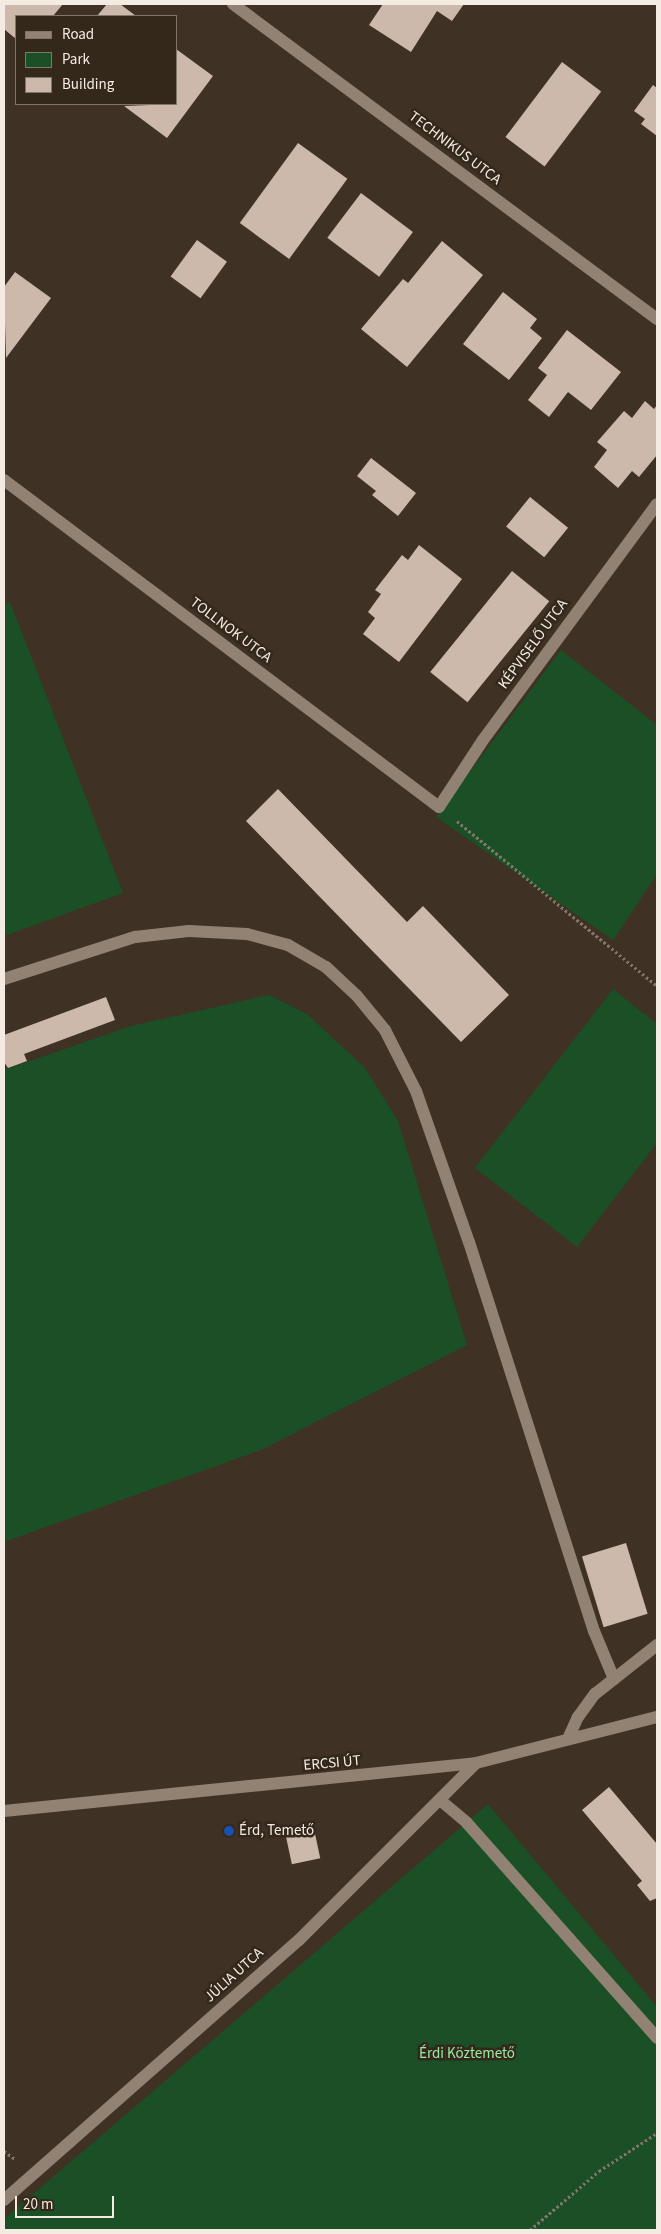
<!DOCTYPE html>
<meta charset="utf-8">
<style>
body{margin:0}
#map{position:relative;width:661px;height:2234px;overflow:hidden;background:#3f3225;font-family:"Source Sans 3",sans-serif}
div>[style]{position:absolute}
.green>*{inset:0;background:#1b4f25}
.building>*{inset:0;background:#ccb9ab;transform-origin:0 0}
.path>*{height:3px;margin-top:-1.5px;transform-origin:0;background:repeating-linear-gradient(90deg,#82766b 0 2.5px,transparent 0 5px)}
.lane>*{height:12px;margin:-6px;padding:0 6px;transform-origin:6px;border-radius:6px;background:#918273}
.street>*{height:12px;margin:-6px;padding:0 6px;transform-origin:6px;border-radius:6px;background:#918273}
.secondary>*{height:12px;margin:-6px;padding:0 6px;transform-origin:6px;border-radius:6px;background:#918273}
.dots>*{width:14px;height:14px;translate:-50% -50%;box-sizing:border-box;border:2px solid #34281b;border-radius:50%}
span{translate:-50% -50%;white-space:nowrap;text-align:center;line-height:1.15;-webkit-text-stroke:5px #34281b;paint-order:stroke}
.street-label{font-size:15px;color:#f4ebe3}
.poi-label{font-size:15px;color:#f4ebe3}
.left{translate:0 -50%;text-align:left}
.park-label{font-size:15px;color:#96eaa1}
.frame{position:absolute;inset:0;border:5px solid #f4ebe3;pointer-events:none}
.legend{position:absolute;left:15px;top:15px;width:162px;height:90px;box-sizing:border-box;background:#34281b;border:1px solid #81766b;margin:0;padding:6px 9px;list-style:none;font-size:15px;color:#f4ebe3}
.legend li{display:flex;align-items:center;gap:10px;height:25px}
.legend b{width:25px;border:1px solid #81766b}
.scale{position:absolute;left:15px;top:2196px;width:99px;height:22px;box-sizing:border-box;border:2px solid #f4ebe3;border-top:0;padding-left:6px;font-size:15px;line-height:18px;white-space:nowrap;color:#f4ebe3;-webkit-text-stroke:4px #34281b;paint-order:stroke}
</style>
<div id="map">
<div class="green">
<div style="clip-path:polygon(10px 602px,123px 893px,4px 936px,4px 604px)"></div>
<div style="clip-path:polygon(561px 650px,657px 725px,657px 874px,613px 940px,436px 817px)"></div>
<div style="clip-path:polygon(613px 989px,657px 1024px,657px 1143px,577px 1247px,475px 1168px)"></div>
<div style="clip-path:polygon(269px 995px,307px 1014px,365px 1068px,398px 1121px,467px 1345px,261px 1450px,4px 1542px,4px 1070px,131px 1026px)"></div>
<div style="clip-path:polygon(488px 1804px,657px 2007px,657px 2230px,4px 2230px,4px 2219px)"></div>
</div>
<div class="building">
<div style="clip-path:polygon(4px 4px,63px 4px,53px 16px,16px 16px,16px 39px,4px 29px)"></div>
<div style="clip-path:polygon(107px 4px,120px 4px,136px 16px,97px 16px)"></div>
<div style="clip-path:polygon(383px 4px,464px 4px,452px 21px,437px 11px,411px 52px,369px 25px)"></div>
<div style="clip-path:polygon(176px 49px,213px 76px,167px 138px,124px 106px,176px 104px)"></div>
<div style="left:562px;top:62px;width:49px;height:94px;rotate:37deg"></div>
<div style="clip-path:polygon(653px 85px,657px 88px,657px 136px,641px 124px,645px 119px,634px 111px)"></div>
<div style="left:298px;top:143px;width:61px;height:99px;rotate:36deg"></div>
<div style="left:361px;top:193px;width:65px;height:56px;rotate:37deg"></div>
<div style="left:197px;top:240px;width:37px;height:45px;rotate:36deg"></div>
<div style="clip-path:polygon(442px 241px,483px 275px,407px 367px,361px 329px,403px 279px,408px 283px)"></div>
<div style="clip-path:polygon(15px 272px,51px 298px,6px 358px,4px 287px)"></div>
<div style="clip-path:polygon(503px 292px,537px 319px,530px 328px,542px 338px,509px 380px,463px 344px)"></div>
<div style="clip-path:polygon(567px 330px,621px 372px,591px 410px,568px 392px,549px 417px,528px 400px,547px 375px,538px 368px)"></div>
<div style="clip-path:polygon(645px 401px,654px 409px,657px 405px,657px 455px,639px 477px,632px 471px,618px 488px,594px 467px,607px 450px,597px 442px,624px 411px,632px 418px)"></div>
<div style="clip-path:polygon(371px 458px,416px 493px,398px 516px,372px 495px,376px 491px,357px 476px)"></div>
<div style="left:530px;top:497px;width:49px;height:38px;rotate:39deg"></div>
<div style="clip-path:polygon(419px 545px,462px 579px,399px 662px,363px 634px,375px 618px,368px 612px,381px 594px,375px 590px,402px 555px,408px 560px)"></div>
<div style="left:512px;top:571px;width:48px;height:130px;rotate:39deg"></div>
<div style="clip-path:polygon(278px 789px,407px 922px,423px 906px,509px 995px,461px 1042px,246px 821px)"></div>
<div style="clip-path:polygon(106px 997px,115px 1020px,24px 1054px,27px 1061px,8px 1068px,4px 1062px,4px 1035px)"></div>
<div style="left:626px;top:1543px;width:74px;height:46px;rotate:73deg"></div>
<div style="clip-path:polygon(609px 1787px,657px 1844px,657px 1898px,650px 1901px,637px 1885px,642px 1881px,582px 1810px)"></div>
<div style="left:314px;top:1829px;width:30px;height:29px;rotate:78deg"></div>
</div>
<div class="path">
<div style="left:457px;top:821px;width:259px;rotate:39.5deg"></div>
<div style="left:4px;top:2151px;width:14px;rotate:36deg"></div>
<div style="left:530px;top:2230px;width:91px;rotate:-40.5deg"></div>
<div style="left:599px;top:2171px;width:69px;rotate:-33.2deg"></div>
</div>
<div class="lane">
<div style="left:4px;top:979px;width:138px;rotate:-17.8deg"></div>
<div style="left:135px;top:937px;width:54px;rotate:-6.3deg"></div>
<div style="left:189px;top:931px;width:58px;rotate:3deg"></div>
<div style="left:247px;top:934px;width:42px;rotate:15deg"></div>
<div style="left:288px;top:945px;width:44px;rotate:30.1deg"></div>
<div style="left:326px;top:967px;width:42px;rotate:43.1deg"></div>
<div style="left:357px;top:996px;width:44px;rotate:50.5deg"></div>
<div style="left:385px;top:1030px;width:68px;rotate:63.1deg"></div>
<div style="left:416px;top:1091px;width:160px;rotate:70.7deg"></div>
<div style="left:469px;top:1242px;width:409px;rotate:72.2deg"></div>
<div style="left:594px;top:1631px;width:52px;rotate:67.4deg"></div>
<div style="left:440px;top:1800px;width:35px;rotate:40deg"></div>
<div style="left:467px;top:1823px;width:287px;rotate:48.5deg"></div>
</div>
<div class="street">
<div style="left:233px;top:4px;width:528px;rotate:36.61deg"></div>
<div style="left:4px;top:480px;width:544px;rotate:36.93deg"></div>
<div style="left:439px;top:807px;width:80px;rotate:-56.7deg"></div>
<div style="left:483px;top:740px;width:293px;rotate:-53.6deg"></div>
<div style="left:568px;top:1739px;width:24px;rotate:-66deg"></div>
<div style="left:578px;top:1717px;width:29px;rotate:-54deg"></div>
<div style="left:595px;top:1694px;width:79px;rotate:-38.3deg"></div>
<div style="left:4px;top:2200px;width:393px;rotate:-41.4deg"></div>
<div style="left:299px;top:1940px;width:250px;rotate:-45deg"></div>
</div>
<div class="secondary">
<div style="left:4px;top:1811px;width:474px;rotate:-5.8deg"></div>
<div style="left:476px;top:1763px;width:187px;rotate:-14.3deg"></div>
</div>
<div class="dots">
<div style="left:229px;top:1831px;background:#1a4fb4"></div>
</div>
<div class="street-label">
<span style="left:455px;top:148px;rotate:37deg">TECHNIKUS UTCA</span>
<span style="left:231px;top:630px;rotate:37deg">TOLLNOK UTCA</span>
<span style="left:533px;top:644px;rotate:-54deg">KÉPVISELŐ UTCA</span>
<span style="left:332px;top:1763px;rotate:-5deg">ERCSI ÚT</span>
<span style="left:234px;top:1975px;rotate:-42deg">JÚLIA UTCA</span>
</div>
<div class="poi-label">
<span class="left" style="left:239px;top:1831px">Érd, Temető</span>
</div>
<div class="park-label">
<span style="left:467px;top:2054px">Érdi Köztemető</span>
</div>
<div class="frame"></div>
<ul class="legend">
<li><b style="height:6px;background:#918273"></b>Road</li>
<li><b style="height:14px;background:#1b4f25"></b>Park</li>
<li><b style="height:14px;background:#ccb9ab"></b>Building</li>
</ul>
<div class="scale">20 m</div>
</div>
